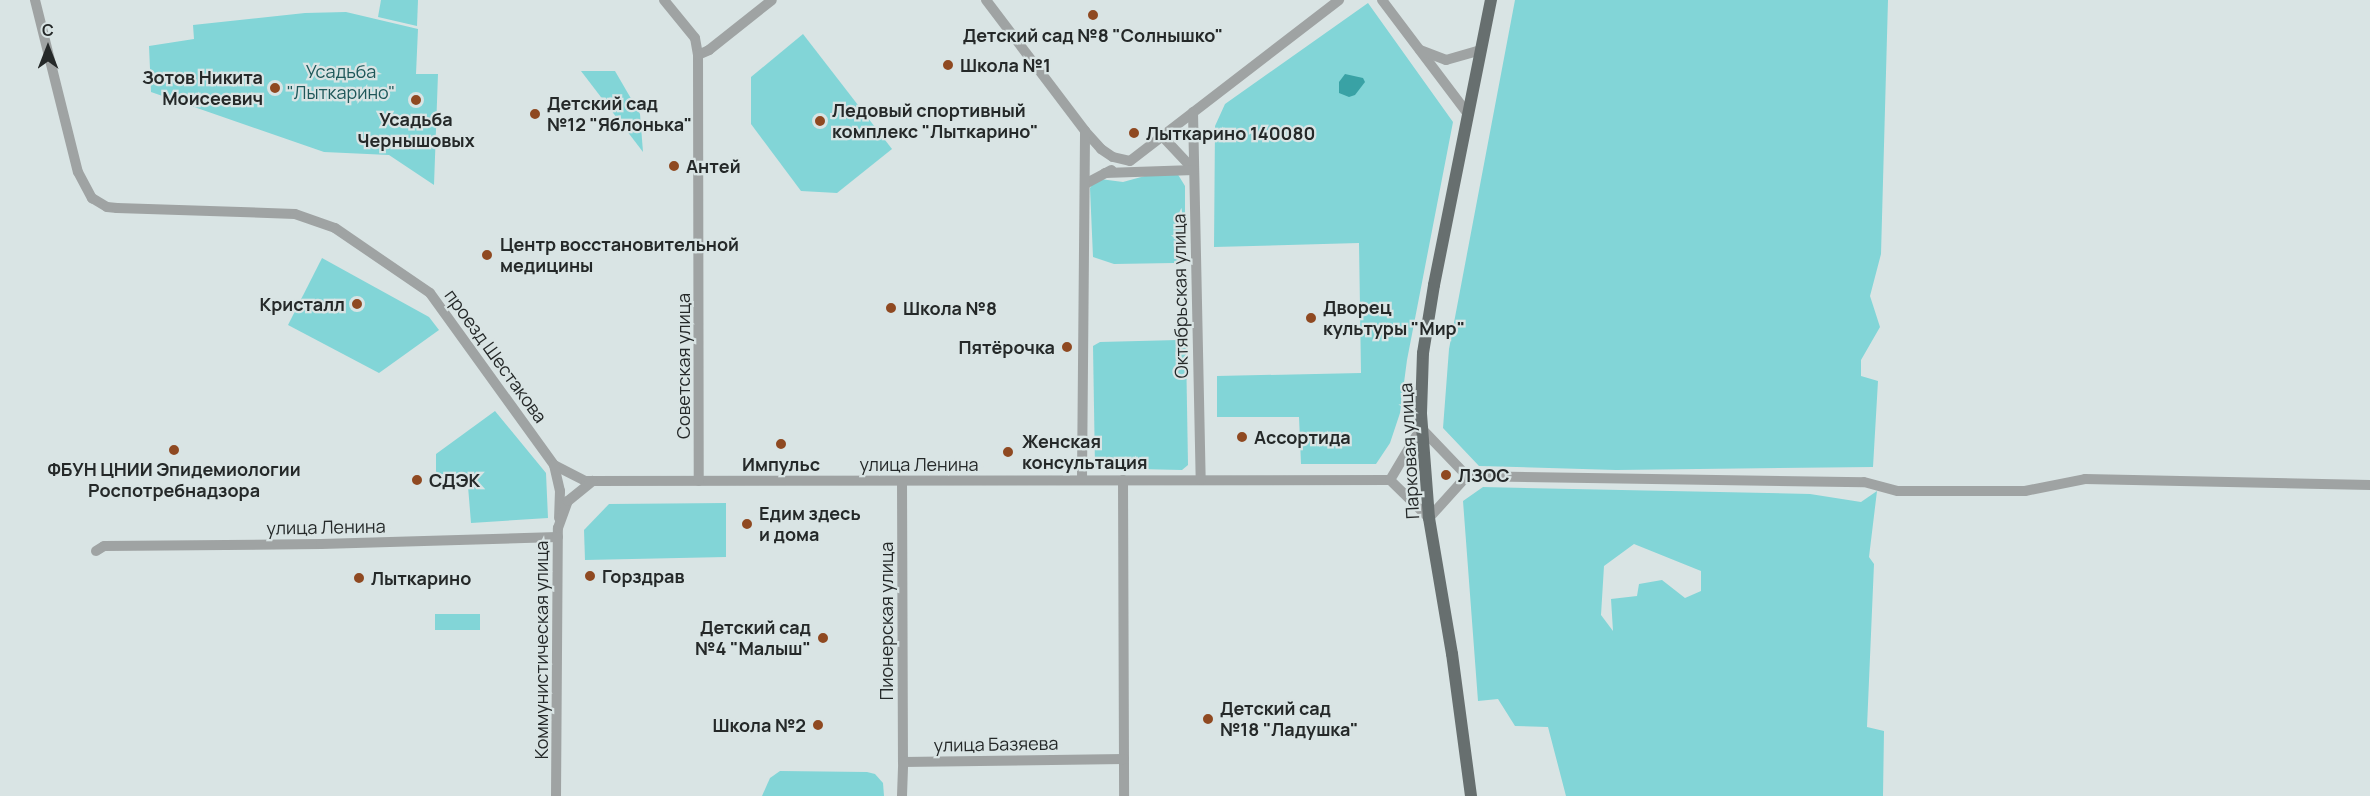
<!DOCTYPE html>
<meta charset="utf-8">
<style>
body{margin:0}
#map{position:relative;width:2370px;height:796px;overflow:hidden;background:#d9e4e4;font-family:Manrope,sans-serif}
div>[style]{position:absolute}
.green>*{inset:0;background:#82d5d7;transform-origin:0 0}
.water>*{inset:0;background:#39a2a5}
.minor>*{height:10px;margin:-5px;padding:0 5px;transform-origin:5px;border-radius:5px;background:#9fa3a3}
.major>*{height:12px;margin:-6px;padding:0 6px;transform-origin:6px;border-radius:6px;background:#676f6f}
.dots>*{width:16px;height:16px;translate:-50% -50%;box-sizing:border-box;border:3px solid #d9e4e4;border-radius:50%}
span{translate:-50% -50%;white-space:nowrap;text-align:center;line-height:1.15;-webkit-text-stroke:4.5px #d9e4e4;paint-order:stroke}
.poi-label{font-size:18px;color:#252929;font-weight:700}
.left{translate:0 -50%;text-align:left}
.right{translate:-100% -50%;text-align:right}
.park-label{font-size:18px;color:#1e5759}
.street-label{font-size:18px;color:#252929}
.north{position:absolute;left:18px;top:18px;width:60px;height:60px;-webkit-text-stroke:4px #d9e4e4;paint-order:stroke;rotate:0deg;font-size:16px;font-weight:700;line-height:24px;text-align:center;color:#252929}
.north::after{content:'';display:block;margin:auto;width:21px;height:27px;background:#252929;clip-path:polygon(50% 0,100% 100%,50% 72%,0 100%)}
</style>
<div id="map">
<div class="green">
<div style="clip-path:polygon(381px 0,418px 0,417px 26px,378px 17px)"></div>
<div style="clip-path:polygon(1515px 0,1888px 0,1881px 254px,1870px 296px,1880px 327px,1861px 360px,1861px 376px,1878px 381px,1873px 467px,1616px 470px,1479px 466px,1443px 428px,1449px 349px)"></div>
<div style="clip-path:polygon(1368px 3px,1453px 122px,1407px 360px,1400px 413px,1390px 443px,1376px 464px,1301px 464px,1299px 417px,1217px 417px,1217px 376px,1361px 373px,1359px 243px,1214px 247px,1215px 126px,1225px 104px)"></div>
<div style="clip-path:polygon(346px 12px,418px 29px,416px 74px,438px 74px,434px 185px,389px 155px,324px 152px,151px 92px,149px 46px,194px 39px,193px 25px,305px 13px)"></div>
<div style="clip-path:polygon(803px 34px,892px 149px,837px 193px,801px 191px,751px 124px,751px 77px)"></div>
<div style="clip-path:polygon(581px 71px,615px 71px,640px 114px,643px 152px)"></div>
<div style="clip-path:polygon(1163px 171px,1177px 173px,1185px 186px,1185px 248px,1179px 260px,1174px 263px,1114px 264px,1093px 257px,1090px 188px,1094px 182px,1100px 179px,1123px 182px)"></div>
<div style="clip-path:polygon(322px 258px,429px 317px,439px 330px,379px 373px,288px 325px)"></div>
<div style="clip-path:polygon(1178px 340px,1186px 347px,1188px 465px,1182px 470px,1095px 468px,1093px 346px,1100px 342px)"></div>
<div style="clip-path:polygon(495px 411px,546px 473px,548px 518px,471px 523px,467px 474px,436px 474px,436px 454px)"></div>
<div style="clip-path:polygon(evenodd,1483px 487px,1810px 494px,1861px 502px,1877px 491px,1869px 557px,1874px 564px,1867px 727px,1884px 731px,1883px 796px,1566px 796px,1548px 727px,1515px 726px,1498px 699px,1478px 701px,1463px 501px,1483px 487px,1634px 544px,1701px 571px,1701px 591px,1685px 598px,1662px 580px,1639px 584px,1637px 596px,1611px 599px,1613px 631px,1601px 615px,1604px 566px,1634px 544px)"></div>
<div style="clip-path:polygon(726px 503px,726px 557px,585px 560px,584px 530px,609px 504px)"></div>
<div style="left:435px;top:614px;width:45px;height:16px"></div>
<div style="clip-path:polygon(780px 771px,867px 772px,875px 774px,883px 783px,884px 796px,762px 796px,770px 778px)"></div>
</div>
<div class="water">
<div style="clip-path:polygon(1345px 74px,1363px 78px,1365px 82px,1355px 95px,1349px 97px,1339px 93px,1339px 82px)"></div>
</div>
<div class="minor">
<div style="left:35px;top:0;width:177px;rotate:76deg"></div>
<div style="left:78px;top:172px;width:30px;rotate:62deg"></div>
<div style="left:92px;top:198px;width:17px;rotate:31deg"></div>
<div style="left:107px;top:207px;width:10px;rotate:6deg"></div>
<div style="left:117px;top:208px;width:178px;rotate:1.9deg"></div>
<div style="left:295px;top:214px;width:42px;rotate:19.3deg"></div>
<div style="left:335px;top:228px;width:115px;rotate:34.4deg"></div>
<div style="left:430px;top:293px;width:212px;rotate:54.2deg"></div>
<div style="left:554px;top:465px;width:36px;rotate:27deg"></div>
<div style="left:586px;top:481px;width:804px;rotate:-0.07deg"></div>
<div style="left:1390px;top:480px;width:54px;rotate:44.3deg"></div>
<div style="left:1429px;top:518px;width:57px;rotate:-47.9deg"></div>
<div style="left:664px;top:0;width:49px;rotate:50.8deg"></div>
<div style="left:695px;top:38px;width:17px;rotate:80deg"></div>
<div style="left:698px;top:55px;width:426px;rotate:89.9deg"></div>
<div style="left:986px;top:0;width:164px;rotate:52.9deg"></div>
<div style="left:1085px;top:131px;width:24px;rotate:48deg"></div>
<div style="left:1101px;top:149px;width:14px;rotate:34deg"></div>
<div style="left:1113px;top:157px;width:17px;rotate:13deg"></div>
<div style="left:1130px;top:161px;width:264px;rotate:-37.6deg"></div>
<div style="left:1382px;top:0;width:141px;rotate:53deg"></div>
<div style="left:1420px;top:50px;width:28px;rotate:21deg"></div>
<div style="left:1446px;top:60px;width:35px;rotate:-16deg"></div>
<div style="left:698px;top:55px;width:12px;rotate:-24deg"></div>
<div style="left:709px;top:50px;width:80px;rotate:-38.4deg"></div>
<div style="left:1193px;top:112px;width:368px;rotate:88.8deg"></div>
<div style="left:1163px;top:137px;width:45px;rotate:46.8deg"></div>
<div style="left:1105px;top:173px;width:89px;rotate:-1.9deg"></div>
<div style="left:1085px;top:184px;width:30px;rotate:-28deg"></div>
<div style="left:554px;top:465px;width:27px;rotate:77deg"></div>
<div style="left:560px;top:491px;width:27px;rotate:92deg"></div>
<div style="left:1082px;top:479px;width:348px;rotate:-89.5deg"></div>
<div style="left:1123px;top:480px;width:316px;rotate:89.8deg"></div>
<div style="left:1390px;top:480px;width:61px;rotate:-59.2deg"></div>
<div style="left:1421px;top:428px;width:66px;rotate:46.2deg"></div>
<div style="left:1467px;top:476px;width:397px;rotate:0.9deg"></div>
<div style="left:1864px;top:482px;width:35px;rotate:15deg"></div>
<div style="left:1898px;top:491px;width:127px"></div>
<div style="left:2025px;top:491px;width:61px;rotate:-11.3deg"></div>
<div style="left:2085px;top:479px;width:285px;rotate:1.2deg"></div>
<div style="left:902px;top:481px;width:281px;rotate:89.8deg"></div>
<div style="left:96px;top:551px;width:9px;rotate:-32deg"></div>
<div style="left:104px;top:546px;width:217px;rotate:-0.5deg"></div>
<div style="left:321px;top:544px;width:237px;rotate:-1.7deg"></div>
<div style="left:556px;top:796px;width:268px;rotate:-89.6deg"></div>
<div style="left:558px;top:528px;width:29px;rotate:-70deg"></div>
<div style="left:568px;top:501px;width:32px;rotate:-39deg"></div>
<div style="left:902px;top:796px;width:34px;rotate:-88deg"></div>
<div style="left:903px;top:762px;width:221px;rotate:-0.8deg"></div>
</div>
<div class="major">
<div style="left:1471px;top:796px;width:143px;rotate:-97.6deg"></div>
<div style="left:1452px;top:654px;width:138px;rotate:-99.6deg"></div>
<div style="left:1429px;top:518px;width:105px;rotate:-94.4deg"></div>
<div style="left:1421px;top:413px;width:60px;rotate:-88.1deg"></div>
<div style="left:1423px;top:353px;width:69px;rotate:-80.8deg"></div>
<div style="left:1434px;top:285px;width:291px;rotate:-78.7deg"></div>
</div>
<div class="dots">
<div style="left:1093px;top:15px;background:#8f4921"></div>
<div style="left:948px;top:65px;background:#8f4921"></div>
<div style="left:275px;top:88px;background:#8f4921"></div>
<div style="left:416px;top:100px;background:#8f4921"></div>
<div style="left:535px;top:114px;background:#8f4921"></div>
<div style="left:820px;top:121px;background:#8f4921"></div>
<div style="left:1134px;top:133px;background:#8f4921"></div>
<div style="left:674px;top:166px;background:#8f4921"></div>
<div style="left:487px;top:255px;background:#8f4921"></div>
<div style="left:357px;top:304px;background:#8f4921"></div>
<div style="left:891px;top:308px;background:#8f4921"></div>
<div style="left:1311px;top:318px;background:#8f4921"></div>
<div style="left:1067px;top:347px;background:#8f4921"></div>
<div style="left:1242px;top:437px;background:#8f4921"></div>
<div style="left:781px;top:444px;background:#8f4921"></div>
<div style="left:174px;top:450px;background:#8f4921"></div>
<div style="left:1008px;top:452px;background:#8f4921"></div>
<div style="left:1446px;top:475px;background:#8f4921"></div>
<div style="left:417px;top:480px;background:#8f4921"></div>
<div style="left:747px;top:524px;background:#8f4921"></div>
<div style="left:590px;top:576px;background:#8f4921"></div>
<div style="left:359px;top:578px;background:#8f4921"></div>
<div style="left:823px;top:638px;background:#8f4921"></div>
<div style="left:1208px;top:719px;background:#8f4921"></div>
<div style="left:818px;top:725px;background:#8f4921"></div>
</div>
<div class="poi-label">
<span style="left:1093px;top:35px">Детский сад №8 "Солнышко"</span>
<span class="left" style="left:960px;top:65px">Школа №1</span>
<span class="right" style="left:263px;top:88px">Зотов Никита<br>Моисеевич</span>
<span class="left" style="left:547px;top:114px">Детский сад<br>№12 "Яблонька"</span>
<span class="left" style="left:832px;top:121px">Ледовый спортивный<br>комплекс "Лыткарино"</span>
<span style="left:416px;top:130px">Усадьба<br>Чернышовых</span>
<span class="left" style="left:1146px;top:133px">Лыткарино 140080</span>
<span class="left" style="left:686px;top:166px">Антей</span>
<span class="left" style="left:500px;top:255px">Центр восстановительной<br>медицины</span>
<span class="right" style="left:345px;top:304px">Кристалл</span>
<span class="left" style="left:903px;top:308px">Школа №8</span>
<span class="left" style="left:1323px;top:318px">Дворец<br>культуры "Мир"</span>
<span class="right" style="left:1055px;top:347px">Пятёрочка</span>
<span class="left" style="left:1254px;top:437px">Ассортида</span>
<span class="left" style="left:1022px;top:452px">Женская<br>консультация</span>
<span style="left:781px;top:464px">Импульс</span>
<span style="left:174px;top:480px">ФБУН ЦНИИ Эпидемиологии<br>Роспотребнадзора</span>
<span class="left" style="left:1458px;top:475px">ЛЗОС</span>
<span class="left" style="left:429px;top:480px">СДЭК</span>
<span class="left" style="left:759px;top:524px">Едим здесь<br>и дома</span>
<span class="left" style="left:602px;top:576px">Горздрав</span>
<span class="left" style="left:371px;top:578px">Лыткарино</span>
<span class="right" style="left:811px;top:638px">Детский сад<br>№4 "Малыш"</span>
<span class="left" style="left:1220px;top:719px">Детский сад<br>№18 "Ладушка"</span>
<span class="right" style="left:806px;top:725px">Школа №2</span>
</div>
<div class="park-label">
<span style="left:341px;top:82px">Усадьба<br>"Лыткарино"</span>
</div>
<div class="street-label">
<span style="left:1180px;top:296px;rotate:-91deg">Октябрьская улица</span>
<span style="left:496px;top:356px;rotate:54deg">проезд Шестакова</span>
<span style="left:683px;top:366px;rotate:-90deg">Советская улица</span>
<span style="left:1409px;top:451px;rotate:-93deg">Парковая улица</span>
<span style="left:919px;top:464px">улица Ленина</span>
<span style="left:326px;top:527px;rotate:-1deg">улица Ленина</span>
<span style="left:886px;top:621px;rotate:-90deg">Пионерская улица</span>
<span style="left:541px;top:650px;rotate:-90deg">Коммунистическая улица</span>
<span style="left:996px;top:744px;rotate:-1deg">улица Базяева</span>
</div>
<div class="north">С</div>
</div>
